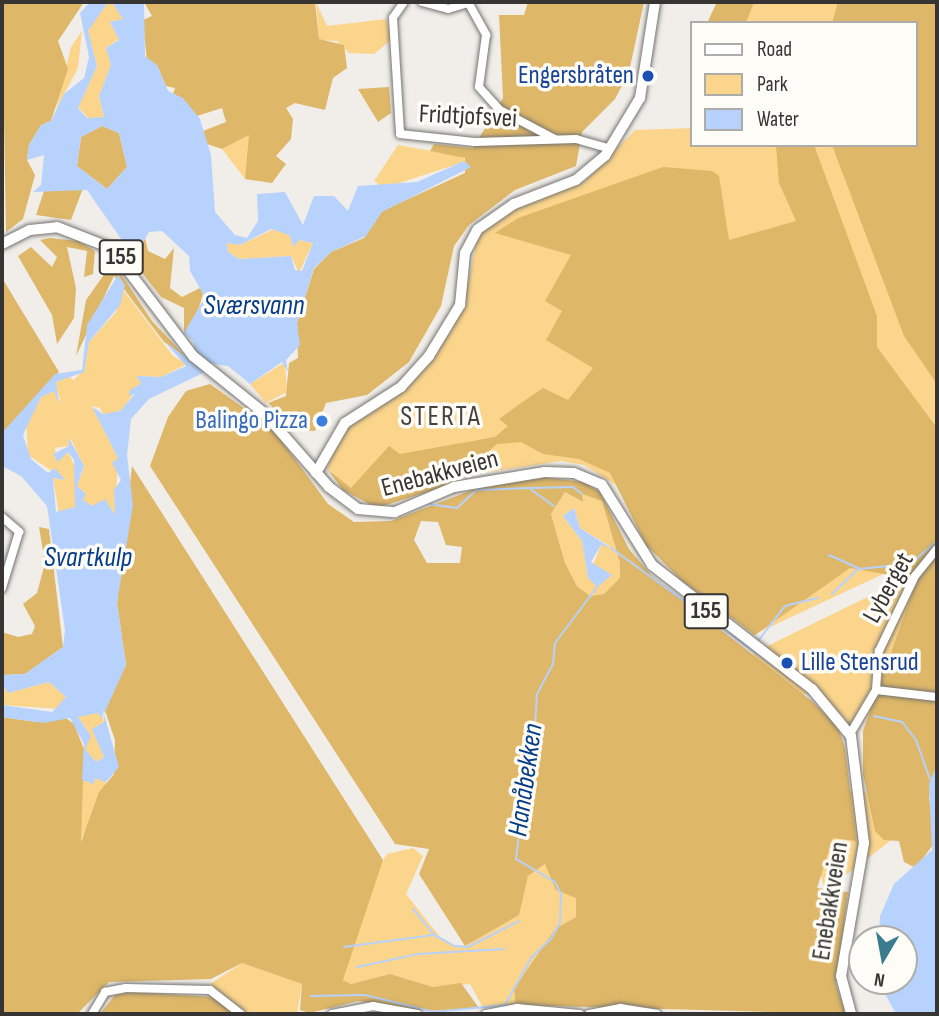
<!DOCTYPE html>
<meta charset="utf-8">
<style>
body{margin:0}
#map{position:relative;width:939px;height:1016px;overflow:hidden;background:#f1eeea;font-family:"Sofia Sans Condensed",sans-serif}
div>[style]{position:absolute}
.green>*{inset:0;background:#fbd58c}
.forest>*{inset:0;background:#deb768}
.water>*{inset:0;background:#b7d2fc}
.stream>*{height:2px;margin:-1px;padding:0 1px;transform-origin:1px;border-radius:1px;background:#b7d2fc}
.roads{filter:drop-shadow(0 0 2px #767470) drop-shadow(0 0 2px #767470)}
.minor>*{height:8px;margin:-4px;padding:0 4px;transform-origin:4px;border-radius:4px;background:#fff}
.major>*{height:10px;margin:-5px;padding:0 5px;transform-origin:5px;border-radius:5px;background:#fff}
.dots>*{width:19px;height:19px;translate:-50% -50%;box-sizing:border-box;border:4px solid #fefcf7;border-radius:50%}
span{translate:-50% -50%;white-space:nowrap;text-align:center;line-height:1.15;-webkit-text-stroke:7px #fefcf7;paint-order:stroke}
.shield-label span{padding:2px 5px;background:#fefcf7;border:2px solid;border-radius:5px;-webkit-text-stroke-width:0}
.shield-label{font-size:24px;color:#363534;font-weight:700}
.transit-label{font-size:26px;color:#164399}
.right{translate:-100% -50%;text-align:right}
.left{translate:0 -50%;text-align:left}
.street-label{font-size:26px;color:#363534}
.shop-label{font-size:26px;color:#366cbe}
.water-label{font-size:28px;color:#053d89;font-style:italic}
.neighbourhood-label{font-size:28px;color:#44423f;letter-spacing:2px}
.frame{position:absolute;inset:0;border:4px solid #363534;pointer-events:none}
.legend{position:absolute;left:690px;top:21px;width:228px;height:126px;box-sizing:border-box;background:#fefcf7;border:2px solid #aeaca9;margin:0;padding:9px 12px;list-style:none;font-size:21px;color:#363534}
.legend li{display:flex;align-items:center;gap:14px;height:35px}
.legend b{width:35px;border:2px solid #aeaca9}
.north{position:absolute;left:848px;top:925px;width:70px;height:70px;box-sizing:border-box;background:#fefcf7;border:2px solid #aeaca9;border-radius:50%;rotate:190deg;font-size:19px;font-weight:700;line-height:28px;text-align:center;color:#363534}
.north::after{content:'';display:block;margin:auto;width:24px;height:32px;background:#3a7b8e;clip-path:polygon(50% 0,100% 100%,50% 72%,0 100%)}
</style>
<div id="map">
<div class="green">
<div style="clip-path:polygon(112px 2px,123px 19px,110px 22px,119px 39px,106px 48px,111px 65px,99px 97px,104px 117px,88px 118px,78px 107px,97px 66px,88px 32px,101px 6px)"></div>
<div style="clip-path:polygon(316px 2px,327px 26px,386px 19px,392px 39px,374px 54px,349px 53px,337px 41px,319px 40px)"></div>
<div style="clip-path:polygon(749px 2px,910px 2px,937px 33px,937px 487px,926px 554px,753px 635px,655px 553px,616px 485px,584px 465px,561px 461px,353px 493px,327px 468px,342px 432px,412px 382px,449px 334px,463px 306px,478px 235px,520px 206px,584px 182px,635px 130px,692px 128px,692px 145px,916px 145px,916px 23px,747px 23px)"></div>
<div style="clip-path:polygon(82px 31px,78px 68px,56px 109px,71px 47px)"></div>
<div style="clip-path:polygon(249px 135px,252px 139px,245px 179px,222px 149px)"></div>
<div style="clip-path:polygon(398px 145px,460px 156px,467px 161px,384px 188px,374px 181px)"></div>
<div style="clip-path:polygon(274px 229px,290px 235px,294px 247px,299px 240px,313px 243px,299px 273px,291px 256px,239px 259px,228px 252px,227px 243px,240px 245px)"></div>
<div style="clip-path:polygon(121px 287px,173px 356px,187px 364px,161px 377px,138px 376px,141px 384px,120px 412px,103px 414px,100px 408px,92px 406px,118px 458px,115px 515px,105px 500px,92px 506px,83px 500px,77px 486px,84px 467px,71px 439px,69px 446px,55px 448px,57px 461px,68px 452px,77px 471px,75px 507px,59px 514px,53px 478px,65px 480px,28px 455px,26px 422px,42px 396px,54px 391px,61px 403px,55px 384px,64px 374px,74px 380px,84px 369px,89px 342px,116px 312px)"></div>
<div style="clip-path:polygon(285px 362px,287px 392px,266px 403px,250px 384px)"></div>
<div style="clip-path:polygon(evenodd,565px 492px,582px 502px,582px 494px,602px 501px,620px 563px,621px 578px,604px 594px,590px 596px,577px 586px,565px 563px,551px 514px,565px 492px,574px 508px,580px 528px,611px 547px,601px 545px,588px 578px,582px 541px,563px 516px,574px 508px)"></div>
<div style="clip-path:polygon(937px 563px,937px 723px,877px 701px,853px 735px,844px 717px,815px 694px,802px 694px,782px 714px,753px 653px)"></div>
<div style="clip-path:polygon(49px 682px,66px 697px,60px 709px,2px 705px,2px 684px,8px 693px)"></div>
<div style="clip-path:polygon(100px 707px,104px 722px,93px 729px,104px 757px,96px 762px,85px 749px,89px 733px,78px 717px)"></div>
<div style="clip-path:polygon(95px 778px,106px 782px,80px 842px,82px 780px)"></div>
<div style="clip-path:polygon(861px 790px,888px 807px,894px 838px,825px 891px,799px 791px)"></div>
<div style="clip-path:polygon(413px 848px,423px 856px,406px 894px,440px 937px,455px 945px,465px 946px,518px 915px,528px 876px,545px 864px,576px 898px,576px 917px,555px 929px,526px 971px,516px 1005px,483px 1008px,470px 984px,433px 987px,390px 974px,351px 984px,343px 980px,373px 877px,387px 854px)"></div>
<div style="clip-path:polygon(242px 963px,302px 984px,297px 1014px,248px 1014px,210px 984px)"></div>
</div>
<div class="forest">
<div style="clip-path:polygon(2px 2px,84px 2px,58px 41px,68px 69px,51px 121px,41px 125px,29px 145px,27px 160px,35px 175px,23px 219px,6px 232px)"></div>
<div style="clip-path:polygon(144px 2px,315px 2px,319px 39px,344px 45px,347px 68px,333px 78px,325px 110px,295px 103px,286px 108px,293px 119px,291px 139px,276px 156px,286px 164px,272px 183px,245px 179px,249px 135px,222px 149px,207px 144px,203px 131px,226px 122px,222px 108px,197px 116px,173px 94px,175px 88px,166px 86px,157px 65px,147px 62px,143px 20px,152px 16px)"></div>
<div style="clip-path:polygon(528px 2px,644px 2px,629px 72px,615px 99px,582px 132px,576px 166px,515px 190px,469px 225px,454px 246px,441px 306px,409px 362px,367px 395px,326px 403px,315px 431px,298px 430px,268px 403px,286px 396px,289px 363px,298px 358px,297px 323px,314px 269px,331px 252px,364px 238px,382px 211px,465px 173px,465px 158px,430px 151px,434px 144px,473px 148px,503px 98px,499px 15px,524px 15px)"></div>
<div style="clip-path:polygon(717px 2px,754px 2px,746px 23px,707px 23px)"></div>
<div style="clip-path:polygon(838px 2px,937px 2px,937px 384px,904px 336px,832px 145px,916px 145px,916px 23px,832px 23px)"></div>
<div style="clip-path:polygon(389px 87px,391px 113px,378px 122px,358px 89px)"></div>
<div style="clip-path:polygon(102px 126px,119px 133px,127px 167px,107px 189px,77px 166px,81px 137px)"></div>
<div style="clip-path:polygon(814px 145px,877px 316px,877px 347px,937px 428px,937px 765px,929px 797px,935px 842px,916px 868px,904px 862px,899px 841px,884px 840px,875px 831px,863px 774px,863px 731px,917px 580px,850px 568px,755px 635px,682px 581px,646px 545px,610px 473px,579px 459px,543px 454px,521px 442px,497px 444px,449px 485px,377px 508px,343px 490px,327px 469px,351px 488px,389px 446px,400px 454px,495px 437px,508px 426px,499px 419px,521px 403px,543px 388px,568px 400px,593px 368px,546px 340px,562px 311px,545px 301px,571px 255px,495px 233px,518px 218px,663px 167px,712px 171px,719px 176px,729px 240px,796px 221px,779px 183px,776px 146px)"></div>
<div style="clip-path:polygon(83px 188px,71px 220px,36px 215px,44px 191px)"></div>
<div style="clip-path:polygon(50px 238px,78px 241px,95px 251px,93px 274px,84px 277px,87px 251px,67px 247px,76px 288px,74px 318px,57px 344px,52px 315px,18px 256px,31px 247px,52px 267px,57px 257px,40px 240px)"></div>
<div style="clip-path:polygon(145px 238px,148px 251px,165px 259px,174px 248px,170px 288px,182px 297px,200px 288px,203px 294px,194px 324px,184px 333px,184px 308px,161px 297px,129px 256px,128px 249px,139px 248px)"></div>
<div style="clip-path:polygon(113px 262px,152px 321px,186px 357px,164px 342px,114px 276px,76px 356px,86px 300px)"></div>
<div style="clip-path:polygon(2px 278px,59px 372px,2px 433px)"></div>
<div style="clip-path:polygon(evenodd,210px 384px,272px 428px,328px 504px,354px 522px,391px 521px,475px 489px,542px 477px,584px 482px,600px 492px,629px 549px,651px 575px,813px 702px,838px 727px,845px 748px,856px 841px,833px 838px,817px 888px,848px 892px,836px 984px,846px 1014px,516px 1005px,514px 990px,526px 971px,555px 929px,576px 917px,576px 898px,556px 890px,545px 864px,528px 876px,519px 915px,465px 946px,419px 874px,429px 849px,395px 844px,150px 466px,168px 417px,186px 391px,210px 384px,565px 492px,583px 502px,582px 494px,602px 501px,620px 563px,620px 578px,604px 594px,590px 596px,577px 586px,565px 563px,551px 514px,565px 492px,210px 384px,421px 521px,438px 522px,446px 545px,462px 547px,460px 563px,427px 563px,414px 540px,421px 521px)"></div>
<div style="clip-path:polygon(132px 466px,383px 860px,343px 980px,351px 984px,390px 974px,433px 987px,461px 983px,479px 1008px,426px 1011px,358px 1001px,310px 1013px,300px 1010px,302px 984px,242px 963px,211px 979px,109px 982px,77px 1014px,2px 1014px,2px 717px,36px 722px,63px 716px,74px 724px,84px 749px,81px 842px,99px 792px,114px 774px,115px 740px,104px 708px,126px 665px,117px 603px)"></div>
<div style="clip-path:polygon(39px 527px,49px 529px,63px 647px,25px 674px,2px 675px,2px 632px,18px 637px,32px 634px,35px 626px,23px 604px,37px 593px,45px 563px)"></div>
<div style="clip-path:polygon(132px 992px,212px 997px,235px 1014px,100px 1014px,115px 995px)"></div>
</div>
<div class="water">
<div style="clip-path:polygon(evenodd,90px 2px,108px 2px,88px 31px,97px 66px,78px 108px,87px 118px,104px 117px,99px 96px,111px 65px,106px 48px,119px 40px,110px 22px,123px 19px,112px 2px,144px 2px,145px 56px,157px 65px,168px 91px,183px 98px,200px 119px,211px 155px,215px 212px,235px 235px,247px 238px,258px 221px,257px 194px,285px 192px,303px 225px,314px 196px,334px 196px,348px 211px,358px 186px,417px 182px,464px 161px,471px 167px,382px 212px,366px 236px,331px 252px,314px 268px,297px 323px,300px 345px,286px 360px,288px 372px,282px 362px,250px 384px,228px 366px,206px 363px,203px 373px,149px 399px,131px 419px,127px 455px,133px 505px,117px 603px,126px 665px,104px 714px,119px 767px,106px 782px,95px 778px,94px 784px,82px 780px,84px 744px,70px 718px,44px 723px,2px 717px,2px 705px,52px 712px,66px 697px,49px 682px,8px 693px,2px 684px,2px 675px,25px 674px,63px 647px,65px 630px,47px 506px,21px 476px,2px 466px,2px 433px,55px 374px,82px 370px,87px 325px,118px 275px,125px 285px,120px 305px,89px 342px,84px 372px,56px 382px,59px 404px,54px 391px,41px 397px,23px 435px,31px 459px,48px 473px,55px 468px,65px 480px,53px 478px,56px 512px,75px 507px,74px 460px,68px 452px,58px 462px,53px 454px,69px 446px,69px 438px,84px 466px,77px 486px,86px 494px,83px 500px,92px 506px,105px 499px,115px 515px,114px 490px,121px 480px,112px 463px,118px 458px,92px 407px,103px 414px,120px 411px,135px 394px,129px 396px,130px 390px,141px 384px,137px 376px,161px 377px,186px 366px,165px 342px,197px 365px,193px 341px,184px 333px,205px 297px,190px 271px,189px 256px,162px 231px,149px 232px,141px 246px,128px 249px,87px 190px,33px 192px,41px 185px,44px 155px,27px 160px,29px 145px,41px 125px,51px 121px,64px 94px,84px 78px,89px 57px,80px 13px,90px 2px,102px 126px,119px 133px,127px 167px,107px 189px,77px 166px,81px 137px,102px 126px,90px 2px,271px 229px,289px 235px,294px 247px,299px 240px,313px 243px,302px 271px,295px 270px,291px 256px,239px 259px,228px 252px,227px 243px,240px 245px,271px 229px,90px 2px,103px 708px,104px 722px,92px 729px,104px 757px,96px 762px,85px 749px,91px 736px,78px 717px,98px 713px,102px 719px,103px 708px)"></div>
<div style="clip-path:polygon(574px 508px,580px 528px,611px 548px,601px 545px,591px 562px,612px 575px,597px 587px,588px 578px,582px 541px,563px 516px)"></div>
<div style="clip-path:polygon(937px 765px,937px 1014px,896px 1014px,878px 981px,904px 981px,904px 939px,879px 939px,880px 916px,894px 884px,932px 850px,929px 784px)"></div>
</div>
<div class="stream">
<div style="left:530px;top:488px;width:43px;rotate:-1.3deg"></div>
<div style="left:573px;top:487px;width:11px;rotate:38deg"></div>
<div style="left:429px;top:504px;width:28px;rotate:8deg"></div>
<div style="left:457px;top:508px;width:26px;rotate:-43deg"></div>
<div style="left:476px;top:490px;width:53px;rotate:-2.2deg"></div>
<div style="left:529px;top:488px;width:31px;rotate:36deg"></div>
<div style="left:611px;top:548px;width:205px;rotate:35.9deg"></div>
<div style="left:829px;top:555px;width:32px;rotate:24deg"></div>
<div style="left:832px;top:594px;width:36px;rotate:-44deg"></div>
<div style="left:858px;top:569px;width:52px;rotate:-5.5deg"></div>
<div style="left:910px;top:564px;width:35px;rotate:-40deg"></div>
<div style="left:758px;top:641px;width:44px;rotate:-52.4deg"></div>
<div style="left:785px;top:606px;width:34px;rotate:-14deg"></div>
<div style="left:874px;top:716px;width:29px;rotate:12deg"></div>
<div style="left:902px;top:722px;width:23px;rotate:52deg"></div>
<div style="left:916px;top:740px;width:41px;rotate:70.3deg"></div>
<div style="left:413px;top:909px;width:33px;rotate:51deg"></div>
<div style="left:434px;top:935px;width:24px;rotate:28deg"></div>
<div style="left:455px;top:946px;width:13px;rotate:4deg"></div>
<div style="left:468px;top:947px;width:57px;rotate:-27deg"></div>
<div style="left:344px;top:947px;width:90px;rotate:-7.7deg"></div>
<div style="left:357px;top:967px;width:62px;rotate:-12deg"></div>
<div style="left:418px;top:954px;width:86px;rotate:-3.3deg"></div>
<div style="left:311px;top:996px;width:54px;rotate:-1.1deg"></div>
<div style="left:365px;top:995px;width:71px;rotate:13.8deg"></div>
<div style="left:434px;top:1012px;width:71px;rotate:-5.6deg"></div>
<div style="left:505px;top:1005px;width:54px;rotate:-61deg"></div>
<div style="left:531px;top:958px;width:28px;rotate:-44deg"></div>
<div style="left:551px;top:939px;width:18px;rotate:-61deg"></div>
<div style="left:560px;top:923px;width:29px;rotate:-88deg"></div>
<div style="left:561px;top:894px;width:13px;rotate:-117deg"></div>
<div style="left:555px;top:882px;width:45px;rotate:-149.5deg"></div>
<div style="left:516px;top:859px;width:35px;rotate:-83deg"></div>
<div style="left:520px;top:824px;width:49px;rotate:-75.7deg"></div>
<div style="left:532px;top:777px;width:83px;rotate:-86.6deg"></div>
<div style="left:537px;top:694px;width:34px;rotate:-62deg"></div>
<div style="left:553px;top:664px;width:21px;rotate:-85deg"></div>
<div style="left:555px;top:643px;width:70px;rotate:-53.1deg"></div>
</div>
<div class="roads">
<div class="minor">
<div style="left:404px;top:2px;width:19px;rotate:125deg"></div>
<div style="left:393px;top:18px;width:116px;rotate:86.5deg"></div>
<div style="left:400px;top:134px;width:75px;rotate:6.1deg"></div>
<div style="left:475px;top:142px;width:101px;rotate:-1.7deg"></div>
<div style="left:576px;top:139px;width:35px;rotate:16deg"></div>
<div style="left:422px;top:2px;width:27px;rotate:15deg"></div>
<div style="left:448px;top:9px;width:21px;rotate:-17deg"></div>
<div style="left:468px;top:2px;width:38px;rotate:61deg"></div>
<div style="left:486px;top:35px;width:52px;rotate:97.7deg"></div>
<div style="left:479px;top:87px;width:31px;rotate:48deg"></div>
<div style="left:500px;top:110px;width:62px;rotate:27.8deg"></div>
<div style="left:2px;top:517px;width:23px;rotate:41deg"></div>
<div style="left:19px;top:532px;width:59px;rotate:106.9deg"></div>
<div style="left:876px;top:690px;width:39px;rotate:-86deg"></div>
<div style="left:879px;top:651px;width:83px;rotate:-64.4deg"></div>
<div style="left:915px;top:576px;width:35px;rotate:-51deg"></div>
<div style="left:876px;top:690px;width:61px;rotate:6.5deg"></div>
<div style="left:850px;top:734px;width:51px;rotate:-59.4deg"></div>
<div style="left:92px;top:1014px;width:26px;rotate:-59deg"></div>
<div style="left:105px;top:992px;width:21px;rotate:-11deg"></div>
<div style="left:126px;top:988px;width:84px;rotate:1.4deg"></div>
<div style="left:210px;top:990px;width:39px;rotate:38deg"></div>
<div style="left:332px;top:1014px;width:42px;rotate:-11deg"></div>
<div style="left:373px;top:1006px;width:45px;rotate:10.3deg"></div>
<div style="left:486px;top:1014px;width:32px;rotate:-11deg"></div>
<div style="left:517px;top:1008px;width:63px;rotate:5.4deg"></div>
<div style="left:589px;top:1014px;width:32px;rotate:-11deg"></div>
<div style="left:620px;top:1008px;width:37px;rotate:9deg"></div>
</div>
<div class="major">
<div style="left:2px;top:244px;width:31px;rotate:-27deg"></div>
<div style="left:30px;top:230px;width:27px;rotate:-6deg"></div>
<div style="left:57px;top:227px;width:58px;rotate:21.3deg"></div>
<div style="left:111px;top:248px;width:136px;rotate:52.8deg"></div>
<div style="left:193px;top:356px;width:91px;rotate:38.8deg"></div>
<div style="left:264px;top:413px;width:98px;rotate:48.7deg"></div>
<div style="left:329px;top:487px;width:36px;rotate:37deg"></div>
<div style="left:358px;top:509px;width:37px;rotate:5deg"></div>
<div style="left:395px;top:512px;width:64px;rotate:-23deg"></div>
<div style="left:454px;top:487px;width:92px;rotate:-9.4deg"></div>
<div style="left:545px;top:472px;width:29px;rotate:2deg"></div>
<div style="left:574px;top:473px;width:30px;rotate:23deg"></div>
<div style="left:602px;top:485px;width:94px;rotate:58deg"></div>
<div style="left:652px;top:565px;width:202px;rotate:37.8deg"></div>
<div style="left:812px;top:689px;width:61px;rotate:50.3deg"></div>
<div style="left:851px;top:736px;width:108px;rotate:83.1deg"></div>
<div style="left:864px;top:843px;width:135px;rotate:99.8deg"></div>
<div style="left:841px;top:976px;width:39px;rotate:75deg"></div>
<div style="left:316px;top:473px;width:58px;rotate:-59.9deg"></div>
<div style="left:345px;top:423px;width:67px;rotate:-32.7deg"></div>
<div style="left:401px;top:387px;width:42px;rotate:-47.9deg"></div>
<div style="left:429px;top:356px;width:60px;rotate:-58.7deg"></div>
<div style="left:460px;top:305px;width:52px;rotate:-84.5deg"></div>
<div style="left:465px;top:253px;width:27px;rotate:-62deg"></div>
<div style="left:478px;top:229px;width:44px;rotate:-34.8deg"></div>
<div style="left:514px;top:204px;width:66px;rotate:-21.2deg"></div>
<div style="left:576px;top:180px;width:38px;rotate:-40deg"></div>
<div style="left:605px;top:156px;width:68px;rotate:-58.9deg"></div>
<div style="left:640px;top:98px;width:97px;rotate:-81.1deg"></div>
</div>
</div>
<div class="dots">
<div style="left:648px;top:76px;background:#1a4fb4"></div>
<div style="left:322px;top:421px;background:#3f7fe0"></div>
<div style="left:787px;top:663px;background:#1a4fb4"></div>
</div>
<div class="shield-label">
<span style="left:121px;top:257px">155</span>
<span style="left:706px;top:611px">155</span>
</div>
<div class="transit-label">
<span class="right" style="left:634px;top:76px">Engersbråten</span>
<span class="left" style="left:801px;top:663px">Lille Stensrud</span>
</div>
<div class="street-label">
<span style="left:468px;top:117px;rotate:3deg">Fridtjofsvei</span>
<span style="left:440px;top:474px;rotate:-15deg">Enebakkveien</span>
<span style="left:889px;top:588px;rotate:-61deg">Lyberget</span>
<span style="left:831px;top:901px;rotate:-81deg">Enebakkveien</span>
</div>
<div class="shop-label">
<span class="right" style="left:308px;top:421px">Balingo Pizza</span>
</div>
<div class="water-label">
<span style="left:254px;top:306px">Sværsvann</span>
<span style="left:88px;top:558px">Svartkulp</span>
<span style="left:526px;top:780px;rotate:-82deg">Hanåbekken</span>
</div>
<div class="neighbourhood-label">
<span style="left:441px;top:417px">STERTA</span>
</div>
<div class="frame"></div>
<ul class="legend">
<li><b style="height:9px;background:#fff"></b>Road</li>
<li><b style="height:19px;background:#fbd58c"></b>Park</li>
<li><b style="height:19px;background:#b7d2fc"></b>Water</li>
</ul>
<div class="north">N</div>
</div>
